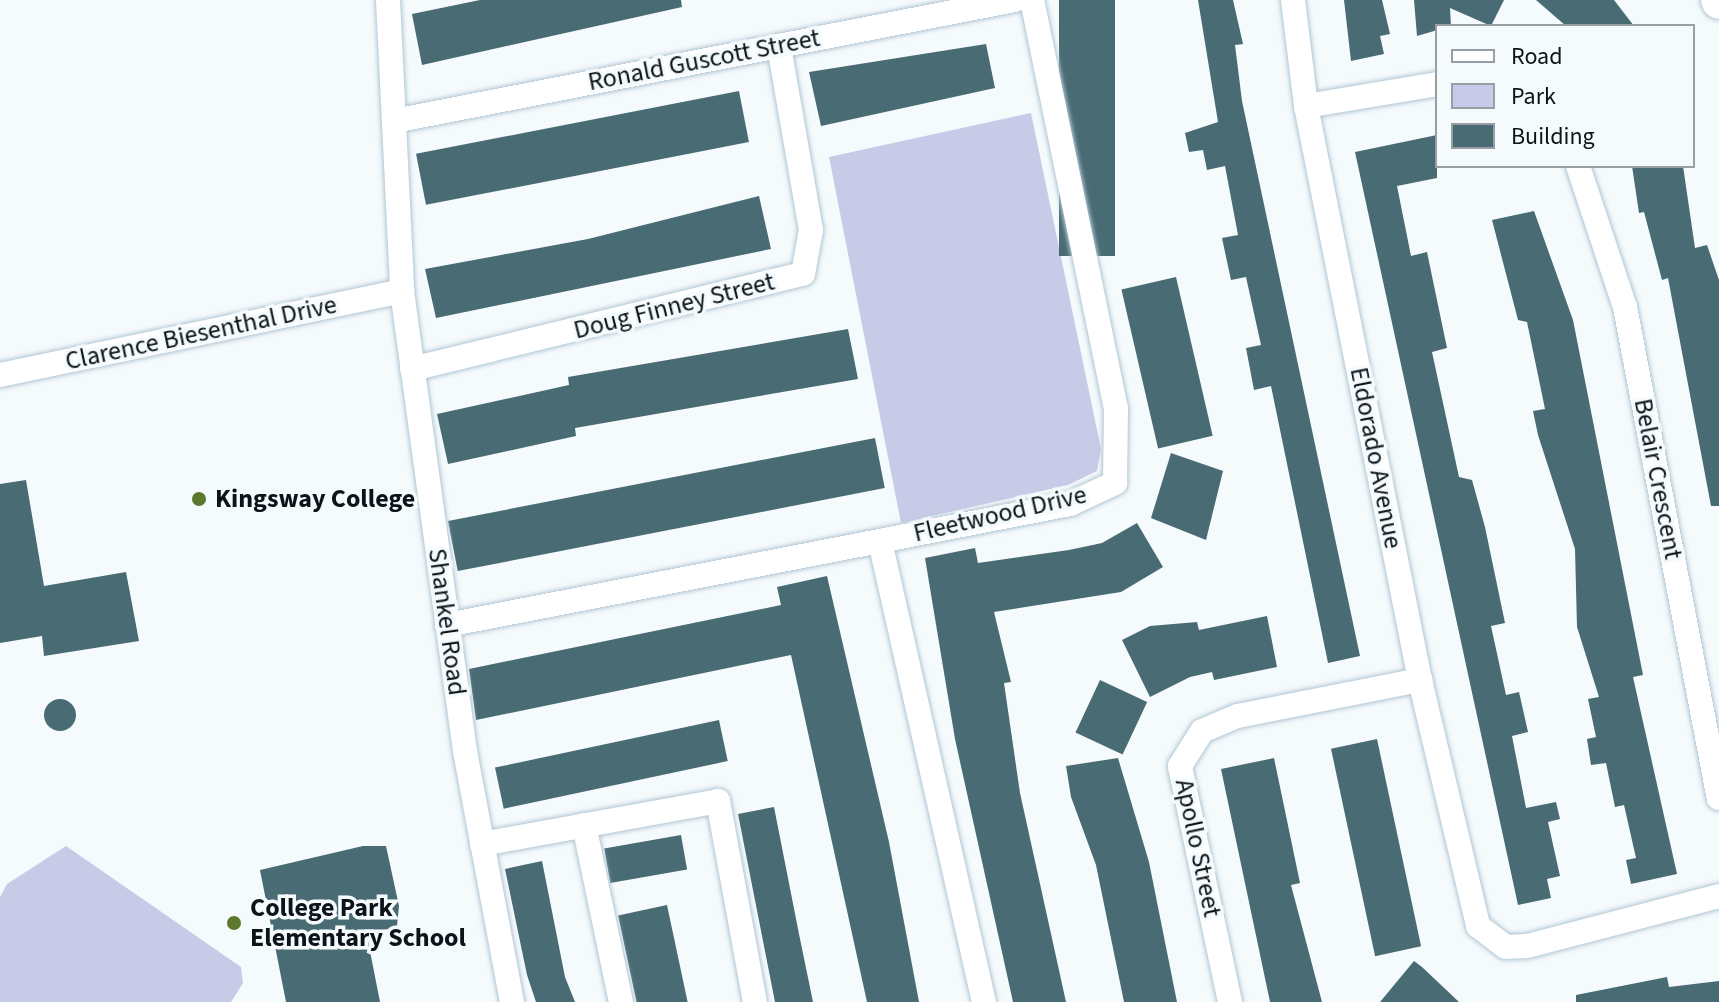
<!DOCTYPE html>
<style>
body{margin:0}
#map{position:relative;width:1719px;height:1002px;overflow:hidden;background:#f5fafc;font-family:"Source Sans 3",sans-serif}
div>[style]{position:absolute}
.green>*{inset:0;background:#c8cbe7}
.building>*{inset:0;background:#496b73;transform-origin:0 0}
.round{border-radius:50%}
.roads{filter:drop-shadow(0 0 2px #b0c6d4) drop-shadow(0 0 2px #b0c6d4)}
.street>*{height:24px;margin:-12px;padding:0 12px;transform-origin:12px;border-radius:12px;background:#fff}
.secondary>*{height:34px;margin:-17px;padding:0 17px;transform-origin:17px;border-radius:17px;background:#fff}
.dots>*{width:22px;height:22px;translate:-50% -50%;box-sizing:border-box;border:4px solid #f5fafc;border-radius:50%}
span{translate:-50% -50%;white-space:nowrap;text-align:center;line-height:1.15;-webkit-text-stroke:7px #f5fafc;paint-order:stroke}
.street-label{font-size:26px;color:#0c1419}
.poi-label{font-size:26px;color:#0c1419;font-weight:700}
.left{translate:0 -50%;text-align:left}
.legend{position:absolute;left:1435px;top:24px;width:260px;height:144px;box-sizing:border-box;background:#f5fafc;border:2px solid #989ea1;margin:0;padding:10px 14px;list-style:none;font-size:24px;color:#0c1419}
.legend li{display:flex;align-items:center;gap:16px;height:40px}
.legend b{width:40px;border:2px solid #989ea1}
</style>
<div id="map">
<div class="green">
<div style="clip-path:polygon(1031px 113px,1101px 449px,1097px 471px,1068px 485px,901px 523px,829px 157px)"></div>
<div style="clip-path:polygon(66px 846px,241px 967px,243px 983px,231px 1002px,0 1002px,0 897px,7px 884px)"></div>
</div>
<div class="building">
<div style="clip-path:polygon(480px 0,681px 0,682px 7px,422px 65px,412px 14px)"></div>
<div style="left:1059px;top:0;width:56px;height:256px"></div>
<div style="clip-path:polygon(1198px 0,1233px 0,1243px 44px,1235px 45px,1242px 101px,1360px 656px,1328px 663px,1271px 386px,1254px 390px,1246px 348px,1261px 345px,1246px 277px,1231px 280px,1222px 238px,1238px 235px,1225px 166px,1207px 170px,1203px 150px,1189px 152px,1185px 133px,1218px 122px)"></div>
<div style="clip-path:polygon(1344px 0,1382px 0,1390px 34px,1380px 36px,1384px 54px,1351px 61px)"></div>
<div style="clip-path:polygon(1414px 0,1504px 0,1491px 26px,1450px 8px,1451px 26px,1417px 36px)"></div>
<div style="clip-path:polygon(1536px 0,1614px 0,1634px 26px,1566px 26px)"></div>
<div style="clip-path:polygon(986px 44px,995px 88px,821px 126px,809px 72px)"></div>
<div style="left:739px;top:91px;width:52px;height:329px;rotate:79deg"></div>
<div style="clip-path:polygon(1437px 135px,1437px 178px,1397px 186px,1411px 256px,1427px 252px,1447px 348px,1432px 352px,1459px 477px,1472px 480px,1485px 527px,1505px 623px,1491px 626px,1506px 695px,1519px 692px,1528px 732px,1512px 736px,1526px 808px,1556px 802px,1560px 819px,1548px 822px,1560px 876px,1547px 879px,1551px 898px,1518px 905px,1355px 152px)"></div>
<div style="clip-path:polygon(1632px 166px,1683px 166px,1695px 248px,1707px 245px,1719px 280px,1719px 506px,1711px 506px,1668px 278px,1662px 280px,1644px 212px,1639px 213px)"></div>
<div style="clip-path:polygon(759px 196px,771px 249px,436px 318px,425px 269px,588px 239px)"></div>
<div style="clip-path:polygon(1534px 211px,1573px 320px,1643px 675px,1633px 677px,1677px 874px,1631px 884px,1626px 860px,1636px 858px,1624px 805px,1615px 807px,1606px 763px,1591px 765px,1587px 739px,1596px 737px,1588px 699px,1599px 697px,1577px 627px,1575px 549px,1538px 435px,1533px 411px,1545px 409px,1527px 322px,1518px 320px,1492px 220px)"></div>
<div style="left:1176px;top:277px;width:163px;height:56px;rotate:77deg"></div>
<div style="clip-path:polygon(848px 329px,858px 379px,575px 428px,576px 436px,448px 464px,437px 414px,569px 385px,568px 377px)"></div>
<div style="left:875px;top:438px;width:51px;height:435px;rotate:79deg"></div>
<div style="clip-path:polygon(1171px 453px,1223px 471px,1206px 540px,1151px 518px)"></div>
<div style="clip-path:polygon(26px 480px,44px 586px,126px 572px,139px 641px,44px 656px,42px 636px,0 643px,0 484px)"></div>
<div style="clip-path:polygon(1137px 523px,1163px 567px,1121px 592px,994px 612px,1011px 682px,1004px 683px,1020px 793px,1066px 1002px,1013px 1002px,955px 739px,925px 558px,975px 548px,978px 563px,1069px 550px,1102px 543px)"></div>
<div style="clip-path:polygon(827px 576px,889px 842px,919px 1002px,867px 1002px,791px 655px,476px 720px,469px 669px,781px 605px,777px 587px)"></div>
<div style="clip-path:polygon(1267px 616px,1277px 667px,1214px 680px,1212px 672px,1190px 677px,1150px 697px,1122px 640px,1150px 626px,1197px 622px,1199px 630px)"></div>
<div style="left:1100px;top:680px;width:52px;height:58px;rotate:25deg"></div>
<div class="round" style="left:44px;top:699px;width:32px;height:32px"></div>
<div style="left:719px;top:720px;width:42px;height:229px;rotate:78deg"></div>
<div style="left:1377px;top:739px;width:212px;height:47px;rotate:78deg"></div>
<div style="clip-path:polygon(1118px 758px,1149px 862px,1177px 1002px,1124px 1002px,1096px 865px,1071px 797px,1066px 766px)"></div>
<div style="clip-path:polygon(1274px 758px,1300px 883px,1291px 885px,1322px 1002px,1270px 1002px,1221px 769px)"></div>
<div style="clip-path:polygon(774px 807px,799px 934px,813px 1002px,775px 1002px,738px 814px)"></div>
<div style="left:681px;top:835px;width:35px;height:78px;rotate:80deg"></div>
<div style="clip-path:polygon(363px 846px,386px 846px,399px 906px,397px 926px,367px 936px,380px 1002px,286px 1002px,260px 870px)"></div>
<div style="clip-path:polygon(542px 861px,565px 977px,575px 1002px,536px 1002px,527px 975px,505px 869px)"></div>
<div style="left:667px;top:905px;width:99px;height:50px;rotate:78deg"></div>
<div style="clip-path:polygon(1414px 961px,1422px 967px,1459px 1002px,1380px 1002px)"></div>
<div style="clip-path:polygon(1667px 977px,1669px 987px,1719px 981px,1719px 1002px,1576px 1002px,1576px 995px)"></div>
</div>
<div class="roads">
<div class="street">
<div style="left:388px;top:0;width:291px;rotate:87.2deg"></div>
<div style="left:402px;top:291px;width:464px;rotate:82.2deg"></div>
<div style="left:465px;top:751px;width:255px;rotate:79.4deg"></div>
<div style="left:1293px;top:0;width:107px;rotate:83deg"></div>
<div style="left:1306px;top:106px;width:585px;rotate:78.77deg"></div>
<div style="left:1420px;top:680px;width:253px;rotate:76.7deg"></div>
<div style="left:1478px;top:926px;width:35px;rotate:37deg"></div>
<div style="left:1506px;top:947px;width:21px;rotate:-3deg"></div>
<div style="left:1527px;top:946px;width:198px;rotate:-14.6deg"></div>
<div style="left:1306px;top:106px;width:133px;rotate:-9.5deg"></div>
<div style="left:394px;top:121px;width:633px;rotate:-11.03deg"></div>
<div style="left:1578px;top:166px;width:149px;rotate:71.6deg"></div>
<div style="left:1625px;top:307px;width:500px;rotate:79.2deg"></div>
<div style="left:412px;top:369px;width:402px;rotate:-13.7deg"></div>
<div style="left:803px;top:274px;width:45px;rotate:-79.7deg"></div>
<div style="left:811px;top:230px;width:187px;rotate:-99.9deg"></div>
<div style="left:0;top:375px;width:411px;rotate:-11.8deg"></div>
<div style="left:880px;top:541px;width:473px;rotate:77.3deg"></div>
<div style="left:447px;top:625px;width:635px;rotate:-10.99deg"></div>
<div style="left:1070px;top:504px;width:50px;rotate:-25deg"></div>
<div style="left:1115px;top:483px;width:74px;rotate:-89.2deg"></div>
<div style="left:1116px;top:409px;width:418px;rotate:-101.6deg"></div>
<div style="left:584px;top:825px;width:181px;rotate:78.2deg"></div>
<div style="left:482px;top:844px;width:240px;rotate:-10.3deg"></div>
<div style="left:718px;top:801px;width:204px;rotate:79.6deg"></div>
<div style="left:1230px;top:1002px;width:241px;rotate:-102deg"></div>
<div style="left:1180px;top:766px;width:41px;rotate:-57.8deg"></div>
<div style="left:1202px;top:731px;width:39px;rotate:-23deg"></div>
<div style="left:1238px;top:716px;width:186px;rotate:-11.2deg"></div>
</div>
<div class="secondary">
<div style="left:1718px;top:0;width:2px;rotate:63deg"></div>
</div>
</div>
<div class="dots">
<div style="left:199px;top:499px;background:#5c782d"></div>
<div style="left:234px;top:923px;background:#5c782d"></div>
</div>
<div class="street-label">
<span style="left:704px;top:60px;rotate:-11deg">Ronald Guscott Street</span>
<span style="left:674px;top:306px;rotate:-14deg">Doug Finney Street</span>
<span style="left:201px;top:333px;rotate:-12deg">Clarence Biesenthal Drive</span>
<span style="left:1376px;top:458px;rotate:79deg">Eldorado Avenue</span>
<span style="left:1658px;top:479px;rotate:79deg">Belair Crescent</span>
<span style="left:1000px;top:514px;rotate:-13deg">Fleetwood Drive</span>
<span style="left:447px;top:622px;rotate:82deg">Shankel Road</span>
<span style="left:1198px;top:848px;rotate:78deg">Apollo Street</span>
</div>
<div class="poi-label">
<span class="left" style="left:215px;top:499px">Kingsway College</span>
<span class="left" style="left:250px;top:923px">College Park<br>Elementary School</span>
</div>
<ul class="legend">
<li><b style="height:10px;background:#fff"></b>Road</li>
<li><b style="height:22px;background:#c8cbe7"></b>Park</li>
<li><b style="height:22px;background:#496b73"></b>Building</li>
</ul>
</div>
